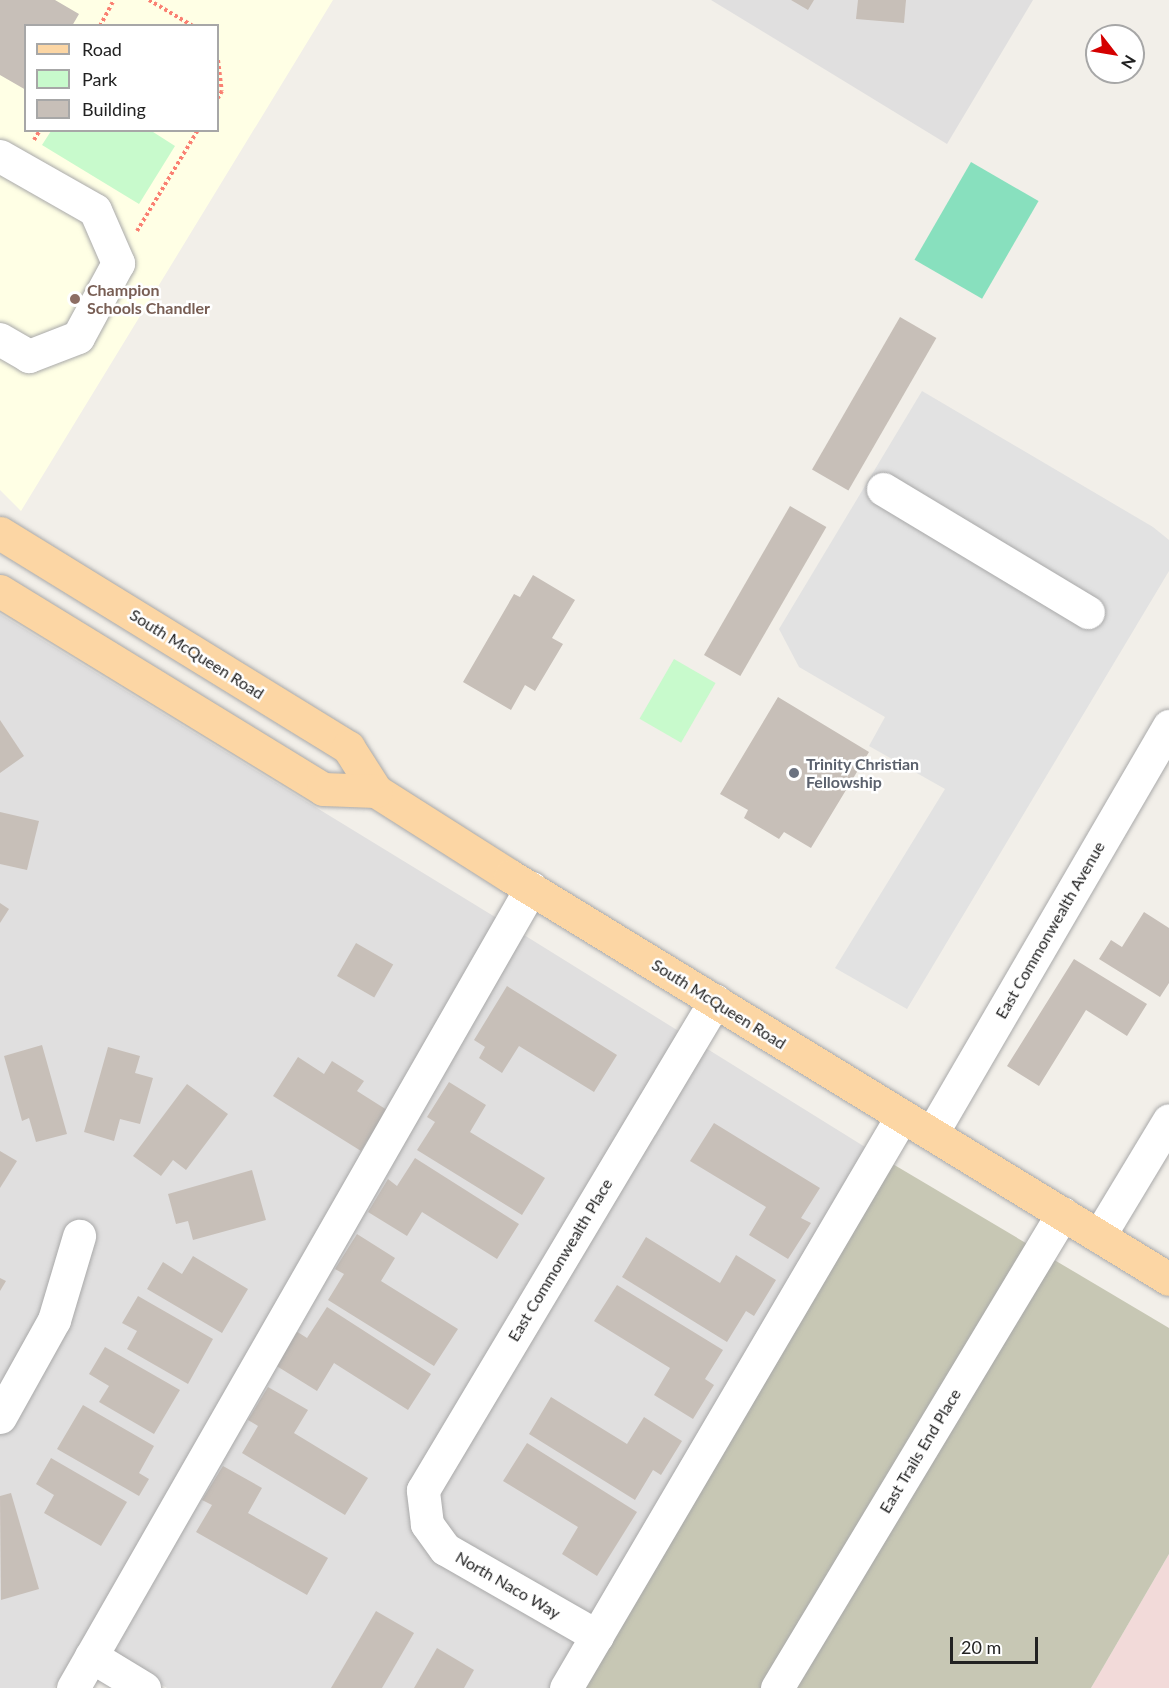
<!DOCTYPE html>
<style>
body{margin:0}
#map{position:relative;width:1169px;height:1688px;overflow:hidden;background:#f2efe9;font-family:Lato,sans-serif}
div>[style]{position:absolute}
.residential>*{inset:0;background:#e0dfdf}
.commercial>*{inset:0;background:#f2dad9}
.education>*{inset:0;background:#ffffe5}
.construction>*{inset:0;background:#c7c7b4}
.park>*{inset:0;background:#c8facc;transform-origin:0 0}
.pitch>*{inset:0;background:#88e0be;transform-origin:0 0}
.parking>*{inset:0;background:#e2e2e2}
.building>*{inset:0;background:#c7bfb8;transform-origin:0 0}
.path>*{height:4px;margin-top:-2px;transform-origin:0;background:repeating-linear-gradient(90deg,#fa8072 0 3px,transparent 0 6px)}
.roads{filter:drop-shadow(0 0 2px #a9a9a9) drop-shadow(0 0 2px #a9a9a9)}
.minor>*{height:33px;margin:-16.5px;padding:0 16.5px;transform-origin:16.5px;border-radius:16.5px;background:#fff}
.major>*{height:33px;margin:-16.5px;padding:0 16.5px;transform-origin:16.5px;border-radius:16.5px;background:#fcd6a4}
.dots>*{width:16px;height:16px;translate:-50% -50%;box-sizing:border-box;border:3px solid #fff;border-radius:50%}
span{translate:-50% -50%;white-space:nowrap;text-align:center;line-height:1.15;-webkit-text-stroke:5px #fff;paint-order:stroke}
.education-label{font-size:16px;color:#785e54;font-weight:700}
.left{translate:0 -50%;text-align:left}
.street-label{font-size:16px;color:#222}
.worship-label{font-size:16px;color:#5b616d;font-weight:700}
.legend{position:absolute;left:24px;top:24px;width:195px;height:108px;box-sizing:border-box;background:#fff;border:2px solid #a7a7a7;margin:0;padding:8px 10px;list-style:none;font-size:18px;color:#222}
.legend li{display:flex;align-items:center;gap:12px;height:30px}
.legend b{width:30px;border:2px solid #a7a7a7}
.north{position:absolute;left:1085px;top:24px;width:60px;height:60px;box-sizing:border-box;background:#fff;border:2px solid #a7a7a7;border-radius:50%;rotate:121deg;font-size:16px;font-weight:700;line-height:24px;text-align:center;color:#222}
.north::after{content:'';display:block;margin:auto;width:21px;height:27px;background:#d40000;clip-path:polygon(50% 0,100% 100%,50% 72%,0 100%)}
.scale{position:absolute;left:950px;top:1637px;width:88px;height:27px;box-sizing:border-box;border:3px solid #222;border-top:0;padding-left:8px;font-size:18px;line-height:21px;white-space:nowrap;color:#222;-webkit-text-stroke:4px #fff;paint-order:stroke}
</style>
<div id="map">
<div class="residential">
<div style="clip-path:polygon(711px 0,1033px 0,947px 144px)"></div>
<div style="clip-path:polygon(0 614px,500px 920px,886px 1160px,577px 1688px,167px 1688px,83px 1638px,54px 1688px,0 1688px)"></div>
</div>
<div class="commercial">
<div style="clip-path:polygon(1169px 1554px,1169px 1688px,1091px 1688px)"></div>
</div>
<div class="education">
<div style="clip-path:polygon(evenodd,0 0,333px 0,21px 511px,0 490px,0 0,26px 26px,218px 26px,218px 130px,26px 130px,26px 26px)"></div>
</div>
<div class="construction">
<div style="clip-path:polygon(886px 1160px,1169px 1328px,1169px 1554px,1091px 1688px,577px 1688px)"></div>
</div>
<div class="park">
<div style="clip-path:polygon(150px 130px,175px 146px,139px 204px,42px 145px,51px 131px)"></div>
<div style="left:674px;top:659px;width:48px;height:69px;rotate:30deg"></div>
</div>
<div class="pitch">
<div style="left:971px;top:162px;width:78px;height:113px;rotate:30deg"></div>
</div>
<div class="parking">
<div style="clip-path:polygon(922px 391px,1153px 527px,1169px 540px,1169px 571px,907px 1009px,835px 968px,945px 789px,869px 746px,885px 717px,799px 667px,779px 629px)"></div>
</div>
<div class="building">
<div style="clip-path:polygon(0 0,55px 0,79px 14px,72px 26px,26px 26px,26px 90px,0 75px)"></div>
<div style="clip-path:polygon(791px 0,814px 0,808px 10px)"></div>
<div style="clip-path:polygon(858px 0,906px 0,904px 23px,856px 19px)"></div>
<div style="left:900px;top:317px;width:42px;height:176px;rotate:30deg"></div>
<div style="left:790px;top:506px;width:42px;height:172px;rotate:30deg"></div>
<div style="clip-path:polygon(533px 575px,575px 600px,552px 638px,563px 644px,535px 691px,525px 685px,511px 710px,463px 682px,514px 594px,520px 597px)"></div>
<div style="clip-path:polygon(778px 697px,869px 752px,811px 848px,784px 832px,779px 839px,744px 818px,748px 810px,720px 794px)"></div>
<div style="clip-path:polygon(0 720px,24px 756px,0 773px)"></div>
<div style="clip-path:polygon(0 812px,39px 821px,27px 870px,0 864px)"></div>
<div style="clip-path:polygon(0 903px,9px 909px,0 923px)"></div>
<div style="clip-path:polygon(1144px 912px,1169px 928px,1169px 983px,1160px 997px,1099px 959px,1111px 940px,1122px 947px)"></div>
<div style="left:356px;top:943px;width:43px;height:38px;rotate:30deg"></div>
<div style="clip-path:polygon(1074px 959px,1147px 1004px,1127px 1036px,1086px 1010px,1039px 1086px,1007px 1066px)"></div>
<div style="clip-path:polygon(507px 986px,617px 1055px,594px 1092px,519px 1046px,502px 1073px,479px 1058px,485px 1047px,474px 1040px)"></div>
<div style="clip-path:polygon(42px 1045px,67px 1134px,36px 1142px,29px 1118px,22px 1121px,4px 1056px)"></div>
<div style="clip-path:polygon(108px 1047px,140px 1056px,135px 1073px,153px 1078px,140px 1124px,120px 1119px,114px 1141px,84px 1132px)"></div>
<div style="clip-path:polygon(298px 1057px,324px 1074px,332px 1061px,364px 1081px,357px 1091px,387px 1110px,361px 1151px,273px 1096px)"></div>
<div style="clip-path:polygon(449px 1082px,486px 1105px,470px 1132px,545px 1178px,522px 1215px,417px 1150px,435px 1122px,427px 1117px)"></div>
<div style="clip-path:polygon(187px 1084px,228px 1114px,186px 1170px,173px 1160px,161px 1176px,133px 1156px)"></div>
<div style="clip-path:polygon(714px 1123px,820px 1188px,801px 1218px,811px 1223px,788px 1259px,749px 1235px,766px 1207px,690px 1161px)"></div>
<div style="clip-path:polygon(0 1151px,17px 1161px,0 1188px)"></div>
<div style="clip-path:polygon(415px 1158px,519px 1224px,497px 1259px,422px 1212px,407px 1236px,368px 1212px,388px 1179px,397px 1186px)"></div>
<div style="clip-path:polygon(252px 1170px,266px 1220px,193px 1240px,188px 1221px,176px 1224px,168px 1194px)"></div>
<div style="clip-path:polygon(357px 1234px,395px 1258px,381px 1281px,458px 1329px,434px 1366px,328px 1300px,344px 1274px,335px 1269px)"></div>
<div style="clip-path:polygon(646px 1237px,720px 1283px,736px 1255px,776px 1280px,754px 1316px,746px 1311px,727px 1342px,622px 1277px)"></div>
<div style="clip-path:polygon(193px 1256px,248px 1289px,222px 1333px,147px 1289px,163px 1262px,182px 1274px)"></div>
<div style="clip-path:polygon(0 1278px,6px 1281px,0 1291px)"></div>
<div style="clip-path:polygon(617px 1285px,723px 1350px,705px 1379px,714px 1385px,693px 1419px,654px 1395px,670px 1368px,594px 1321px)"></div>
<div style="clip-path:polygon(138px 1296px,213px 1339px,188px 1384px,127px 1349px,137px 1331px,122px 1323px)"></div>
<div style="clip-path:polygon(327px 1307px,431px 1374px,408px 1410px,334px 1363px,317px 1391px,275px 1365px,296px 1331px,307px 1338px)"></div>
<div style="clip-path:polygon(105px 1347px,180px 1390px,154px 1434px,99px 1402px,109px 1386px,89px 1374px)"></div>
<div style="clip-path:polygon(268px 1387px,308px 1410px,294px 1433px,368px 1478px,345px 1515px,242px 1453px,258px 1426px,248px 1420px)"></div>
<div style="clip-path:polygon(551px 1397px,627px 1444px,644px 1417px,682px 1441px,661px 1475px,653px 1470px,635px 1500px,529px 1434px)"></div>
<div style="clip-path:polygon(83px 1405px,154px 1446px,139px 1473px,149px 1479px,139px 1496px,57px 1449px)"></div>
<div style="clip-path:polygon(527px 1443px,637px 1512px,597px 1576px,562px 1554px,578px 1527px,503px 1481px)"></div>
<div style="clip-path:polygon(51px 1458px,127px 1502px,101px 1546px,44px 1513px,54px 1495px,36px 1484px)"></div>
<div style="clip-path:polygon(223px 1466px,262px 1488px,248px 1513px,328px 1558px,307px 1595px,196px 1532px,212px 1505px,202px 1500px)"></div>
<div style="clip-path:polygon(11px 1493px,39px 1589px,1px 1600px,0 1496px)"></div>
<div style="clip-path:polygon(376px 1611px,414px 1633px,382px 1688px,331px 1688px)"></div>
<div style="clip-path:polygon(437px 1648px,474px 1670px,464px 1688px,414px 1688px)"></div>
</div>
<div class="path">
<div style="left:149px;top:0;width:51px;rotate:30.6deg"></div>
<div style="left:100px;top:26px;width:30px;rotate:-62deg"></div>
<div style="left:218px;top:60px;width:31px;rotate:83deg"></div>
<div style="left:222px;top:91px;width:8px;rotate:120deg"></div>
<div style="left:34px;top:140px;width:12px;rotate:-59deg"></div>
<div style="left:137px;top:231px;width:118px;rotate:-58.9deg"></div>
</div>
<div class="roads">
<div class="minor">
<div style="left:0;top:156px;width:109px;rotate:29.6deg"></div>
<div style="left:95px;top:210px;width:58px;rotate:66.5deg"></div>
<div style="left:118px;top:263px;width:84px;rotate:118.4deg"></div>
<div style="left:78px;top:337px;width:53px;rotate:158.8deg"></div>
<div style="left:29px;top:356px;width:34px;rotate:-150deg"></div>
<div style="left:883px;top:489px;width:239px;rotate:31deg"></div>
<div style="left:932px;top:1133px;width:471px;rotate:-59.8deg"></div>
<div style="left:1099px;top:1236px;width:135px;rotate:-58.9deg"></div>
<div style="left:0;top:1417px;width:111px;rotate:-60.9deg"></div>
<div style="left:54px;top:1320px;width:88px;rotate:-73.4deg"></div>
<div style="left:597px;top:1636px;width:175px;rotate:-150.2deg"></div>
<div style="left:445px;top:1549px;width:31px;rotate:-126deg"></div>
<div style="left:427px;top:1524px;width:34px;rotate:-97deg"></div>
<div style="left:423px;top:1490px;width:570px;rotate:-59.16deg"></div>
<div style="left:91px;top:1656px;width:62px;rotate:31.1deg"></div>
<div style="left:73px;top:1688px;width:922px;rotate:-60.21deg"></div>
<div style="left:566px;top:1688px;width:663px;rotate:-59.57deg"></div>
<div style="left:777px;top:1688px;width:554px;rotate:-58.95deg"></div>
</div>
<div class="major">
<div style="left:0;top:533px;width:409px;rotate:31.6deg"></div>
<div style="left:348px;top:747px;width:52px;rotate:57.5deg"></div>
<div style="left:376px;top:791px;width:159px;rotate:32.4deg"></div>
<div style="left:510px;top:876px;width:772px;rotate:31.45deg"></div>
<div style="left:0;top:591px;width:379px;rotate:31.5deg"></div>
<div style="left:323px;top:789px;width:53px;rotate:2.2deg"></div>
</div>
</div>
<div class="dots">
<div style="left:75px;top:299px;background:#8d6e63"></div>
<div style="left:794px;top:773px;background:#6b7280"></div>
</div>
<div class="education-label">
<span class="left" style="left:87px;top:299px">Champion<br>Schools Chandler</span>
</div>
<div class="street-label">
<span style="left:197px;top:654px;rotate:32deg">South McQueen Road</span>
<span style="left:1050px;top:930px;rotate:-60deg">East Commonwealth Avenue</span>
<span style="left:719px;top:1004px;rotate:32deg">South McQueen Road</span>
<span style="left:560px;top:1260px;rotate:-59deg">East Commonwealth Place</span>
<span style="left:920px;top:1451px;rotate:-59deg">East Trails End Place</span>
<span style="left:508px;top:1585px;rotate:30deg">North Naco Way</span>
</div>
<div class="worship-label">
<span class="left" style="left:806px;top:773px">Trinity Christian<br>Fellowship</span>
</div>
<ul class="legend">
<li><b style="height:8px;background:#fcd6a4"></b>Road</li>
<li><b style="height:16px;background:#c8facc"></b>Park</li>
<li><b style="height:16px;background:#c7bfb8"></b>Building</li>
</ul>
<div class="north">N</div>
<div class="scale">20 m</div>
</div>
